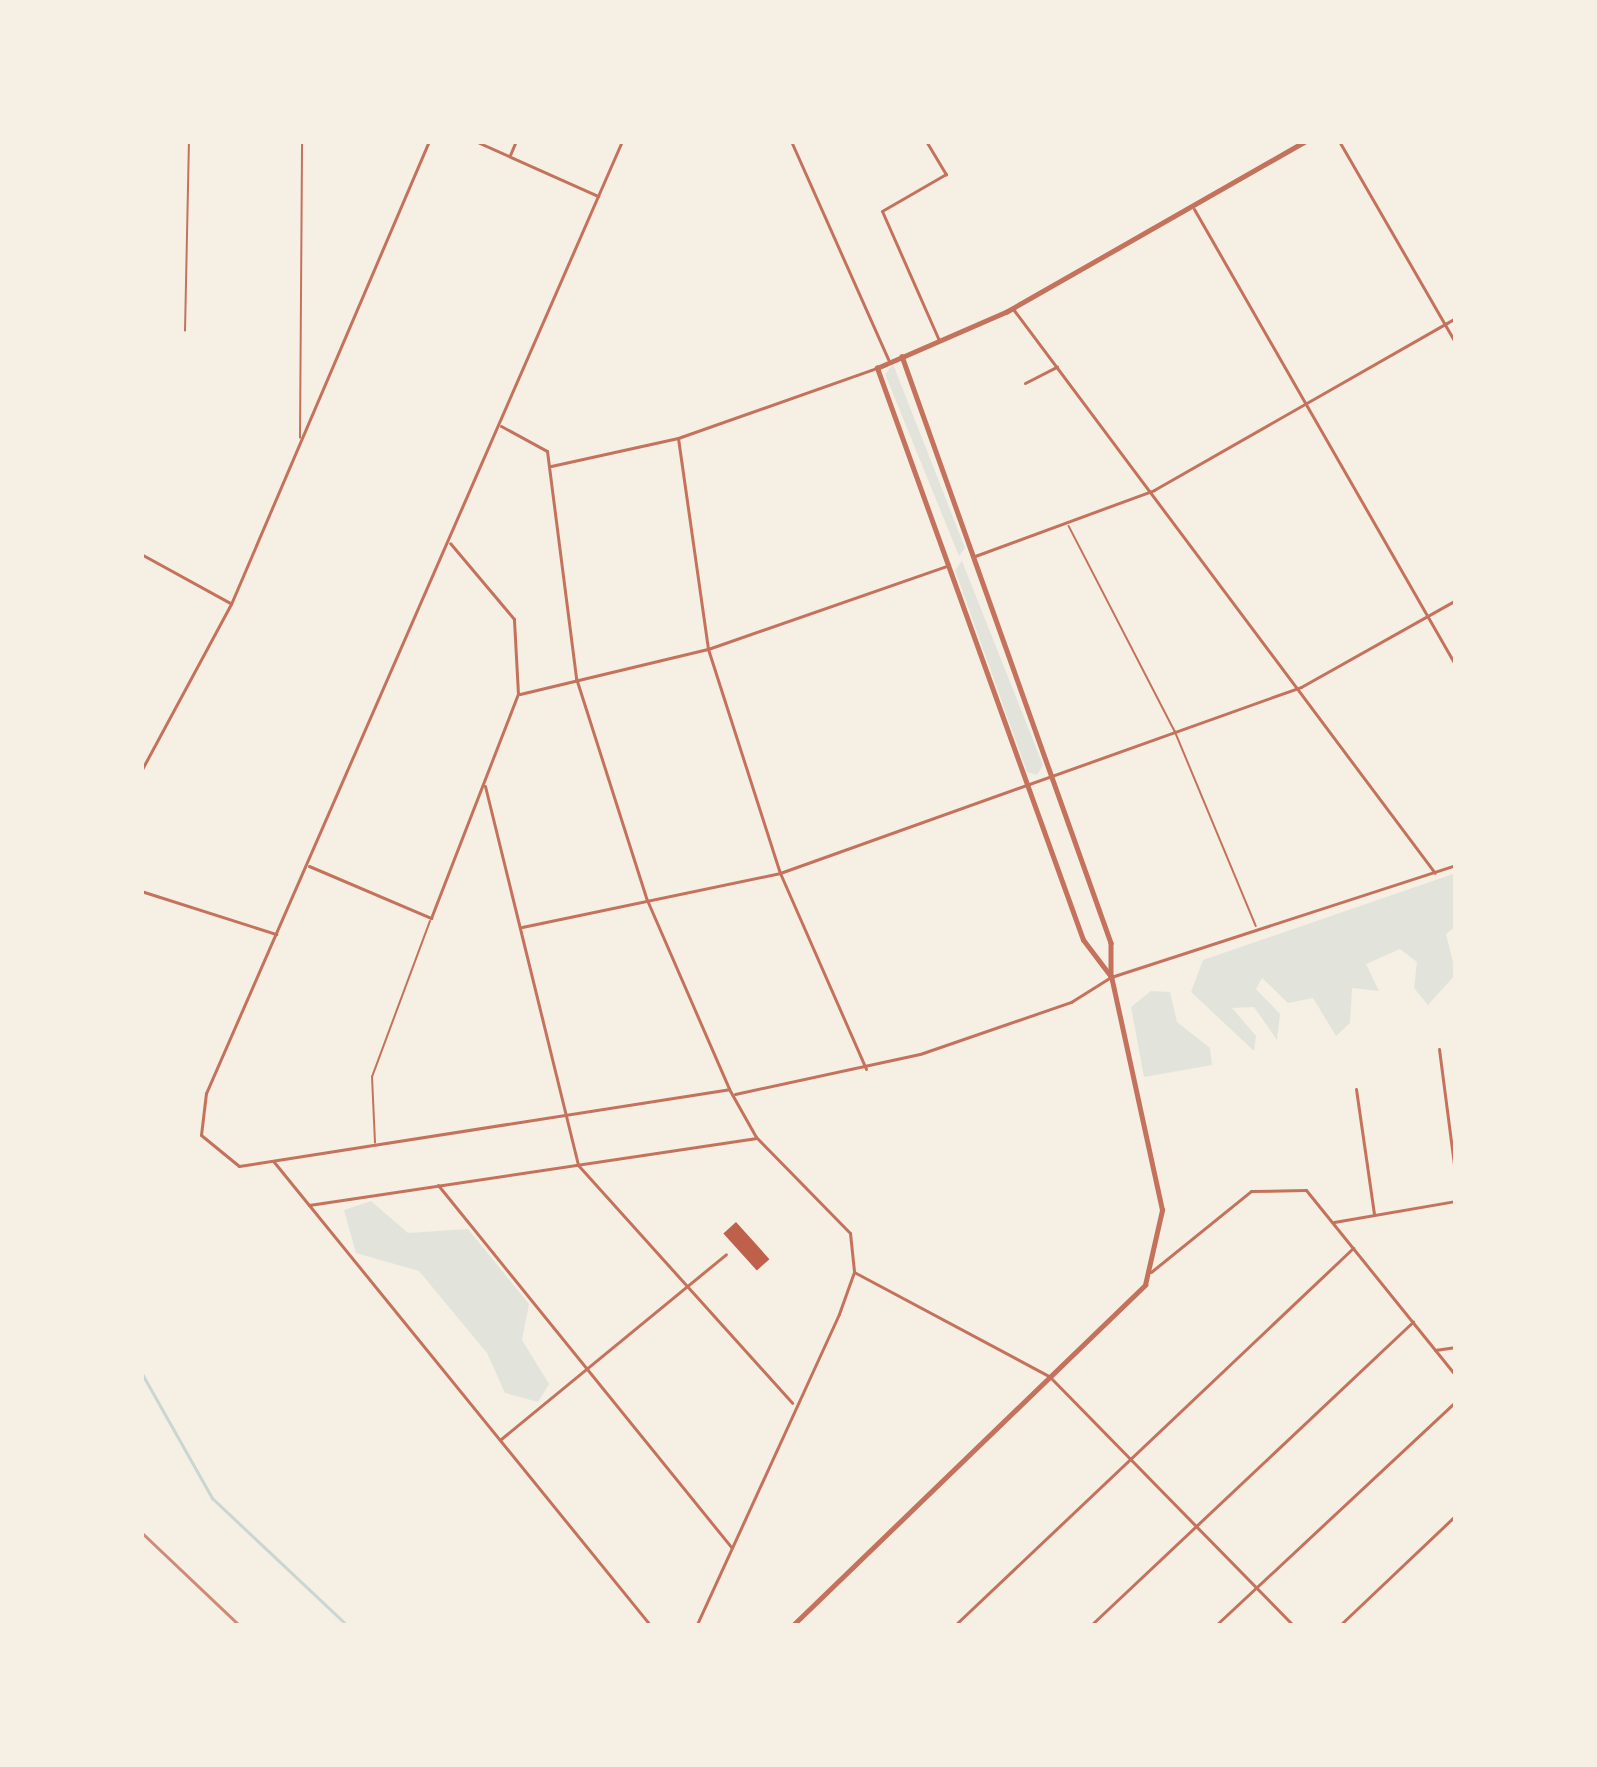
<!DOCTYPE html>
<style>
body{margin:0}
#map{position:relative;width:1597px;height:1767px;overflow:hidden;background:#f6efe4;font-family:"Work Sans",sans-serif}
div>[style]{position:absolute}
.green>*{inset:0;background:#e2e4dc}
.stream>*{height:3px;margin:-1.5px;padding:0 1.5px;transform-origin:1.5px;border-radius:1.5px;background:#c9d6d2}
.building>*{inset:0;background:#bf614a;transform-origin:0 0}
.service>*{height:1.5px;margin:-0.75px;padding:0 0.75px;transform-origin:0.75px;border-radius:0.75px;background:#c5725c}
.minor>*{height:3px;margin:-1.5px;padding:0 1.5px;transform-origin:1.5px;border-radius:1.5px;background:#c5725c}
.tertiary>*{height:4.5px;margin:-2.25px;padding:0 2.25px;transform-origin:2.25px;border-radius:2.25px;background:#c5725c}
.rail>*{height:3px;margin:-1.5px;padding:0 1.5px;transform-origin:1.5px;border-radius:1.5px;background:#cf8b77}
span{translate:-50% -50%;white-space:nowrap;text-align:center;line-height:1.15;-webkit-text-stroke:12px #f6efe4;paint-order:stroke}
.frame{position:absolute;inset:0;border:144px solid #f6efe4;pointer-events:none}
</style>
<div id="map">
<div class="green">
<div style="clip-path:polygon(893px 364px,965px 548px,959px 556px,885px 374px)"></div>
<div style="clip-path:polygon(962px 561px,1043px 765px,1037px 775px,1027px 772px,955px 570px)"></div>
<div style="clip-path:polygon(1456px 873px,1456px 926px,1446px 934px,1456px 974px,1428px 1005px,1414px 988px,1417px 962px,1400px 949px,1366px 964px,1379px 991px,1352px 988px,1350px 1023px,1336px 1036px,1313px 998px,1288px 1003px,1262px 978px,1256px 989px,1280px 1014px,1277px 1040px,1254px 1007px,1232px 1008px,1256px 1036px,1254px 1051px,1191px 992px,1203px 960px)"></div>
<div style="clip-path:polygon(1151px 991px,1170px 992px,1177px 1022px,1210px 1048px,1212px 1065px,1144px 1077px,1131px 1007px)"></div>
<div style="clip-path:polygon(371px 1201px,408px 1233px,468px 1229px,529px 1304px,522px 1340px,549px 1384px,538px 1402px,505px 1393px,487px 1353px,419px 1271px,356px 1253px,344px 1210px)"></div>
</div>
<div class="stream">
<div style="left:141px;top:1372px;width:145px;rotate:60.6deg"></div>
<div style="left:212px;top:1498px;width:187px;rotate:43.3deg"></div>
</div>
<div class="building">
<div style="left:736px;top:1222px;width:50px;height:17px;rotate:48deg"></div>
</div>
<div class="service">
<div style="left:185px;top:331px;width:190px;rotate:-88.8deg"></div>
<div style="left:300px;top:438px;width:297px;rotate:-89.6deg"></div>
<div style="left:1069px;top:526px;width:231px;rotate:62.7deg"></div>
<div style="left:1175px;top:731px;width:211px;rotate:67.4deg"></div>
<div style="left:375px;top:1143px;width:66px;rotate:-92.6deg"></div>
<div style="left:372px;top:1077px;width:166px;rotate:-69.6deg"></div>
</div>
<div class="minor">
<div style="left:475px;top:141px;width:135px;rotate:24.1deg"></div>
<div style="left:622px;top:141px;width:1039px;rotate:113.6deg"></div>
<div style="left:206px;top:1093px;width:42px;rotate:96.8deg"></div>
<div style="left:201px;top:1135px;width:49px;rotate:39.2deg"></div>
<div style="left:239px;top:1166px;width:496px;rotate:-8.9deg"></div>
<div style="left:791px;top:141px;width:239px;rotate:66deg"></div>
<div style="left:926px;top:141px;width:39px;rotate:59deg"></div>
<div style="left:946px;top:174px;width:74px;rotate:150deg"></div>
<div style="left:882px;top:211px;width:141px;rotate:66.2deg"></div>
<div style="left:1339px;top:141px;width:234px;rotate:60deg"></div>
<div style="left:510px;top:155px;width:15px;rotate:-67deg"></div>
<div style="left:1194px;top:209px;width:527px;rotate:60.17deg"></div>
<div style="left:1013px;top:309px;width:704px;rotate:53.2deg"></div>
<div style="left:1025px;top:383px;width:36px;rotate:-27deg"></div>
<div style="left:501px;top:426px;width:52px;rotate:28.5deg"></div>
<div style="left:547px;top:451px;width:229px;rotate:82.7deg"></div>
<div style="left:576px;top:678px;width:233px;rotate:72.3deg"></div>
<div style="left:647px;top:900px;width:206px;rotate:66.5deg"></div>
<div style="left:729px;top:1089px;width:55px;rotate:60.6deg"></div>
<div style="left:756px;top:1137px;width:134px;rotate:45.6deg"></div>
<div style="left:850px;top:1233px;width:39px;rotate:84deg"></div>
<div style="left:854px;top:1272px;width:45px;rotate:109.7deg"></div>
<div style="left:839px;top:1314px;width:343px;rotate:114.6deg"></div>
<div style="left:678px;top:438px;width:213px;rotate:81.9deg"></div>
<div style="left:708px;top:649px;width:235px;rotate:72.2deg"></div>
<div style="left:780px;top:873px;width:214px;rotate:66.3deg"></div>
<div style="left:551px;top:466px;width:130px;rotate:-12.4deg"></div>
<div style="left:678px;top:438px;width:208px;rotate:-19.4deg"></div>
<div style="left:141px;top:554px;width:102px;rotate:28.8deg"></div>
<div style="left:975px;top:556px;width:191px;rotate:-20.2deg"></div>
<div style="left:1154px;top:490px;width:348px;rotate:-29.7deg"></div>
<div style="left:520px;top:694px;width:193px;rotate:-13.5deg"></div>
<div style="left:708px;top:649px;width:253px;rotate:-19.2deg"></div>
<div style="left:141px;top:771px;width:190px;rotate:-61.7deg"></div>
<div style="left:231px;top:604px;width:504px;rotate:-66.85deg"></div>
<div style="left:485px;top:786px;width:390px;rotate:76.2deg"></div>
<div style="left:578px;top:1165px;width:320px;rotate:48deg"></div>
<div style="left:309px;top:866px;width:133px;rotate:23.1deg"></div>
<div style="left:431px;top:918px;width:240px;rotate:-68.8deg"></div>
<div style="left:518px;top:694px;width:75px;rotate:-93.1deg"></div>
<div style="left:514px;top:619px;width:99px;rotate:-130.1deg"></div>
<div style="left:141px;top:891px;width:142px;rotate:17.7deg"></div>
<div style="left:522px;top:927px;width:264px;rotate:-11.8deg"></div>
<div style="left:780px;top:873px;width:553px;rotate:-19.65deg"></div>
<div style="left:1301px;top:687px;width:178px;rotate:-29.3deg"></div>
<div style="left:1439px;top:1049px;width:132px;rotate:82.6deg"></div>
<div style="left:1356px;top:1089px;width:126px;rotate:81.8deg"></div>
<div style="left:735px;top:1094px;width:189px;rotate:-12.2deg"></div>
<div style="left:920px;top:1054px;width:160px;rotate:-19deg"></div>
<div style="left:1071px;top:1002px;width:47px;rotate:-32deg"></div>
<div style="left:1111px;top:977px;width:363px;rotate:-18deg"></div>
<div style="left:274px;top:1162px;width:598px;rotate:50.91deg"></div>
<div style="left:438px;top:1185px;width:466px;rotate:51deg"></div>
<div style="left:309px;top:1205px;width:451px;rotate:-8.5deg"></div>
<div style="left:1334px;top:1222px;width:124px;rotate:-9.8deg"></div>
<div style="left:854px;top:1272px;width:221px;rotate:28.1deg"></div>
<div style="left:1049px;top:1376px;width:350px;rotate:45.6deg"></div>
<div style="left:1151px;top:1272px;width:129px;rotate:-39deg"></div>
<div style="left:1251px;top:1191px;width:55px;rotate:-1deg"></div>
<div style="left:1306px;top:1190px;width:239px;rotate:51.1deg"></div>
<div style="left:1435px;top:1350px;width:21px;rotate:-8deg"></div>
<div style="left:501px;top:1439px;width:291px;rotate:-39.4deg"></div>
<div style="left:954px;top:1626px;width:550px;rotate:-43.45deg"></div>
<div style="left:1090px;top:1626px;width:444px;rotate:-43.3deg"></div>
<div style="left:1215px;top:1626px;width:330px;rotate:-43deg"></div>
<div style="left:1339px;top:1626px;width:161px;rotate:-43.5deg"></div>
</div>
<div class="tertiary">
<div style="left:902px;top:356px;width:623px;rotate:70.4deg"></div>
<div style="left:1111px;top:943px;width:34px;rotate:90deg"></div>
<div style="left:792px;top:1626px;width:491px;rotate:-44deg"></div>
<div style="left:1145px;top:1285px;width:77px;rotate:-77.2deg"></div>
<div style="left:1162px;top:1210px;width:239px;rotate:-102.3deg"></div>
<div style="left:1111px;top:977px;width:46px;rotate:-127.1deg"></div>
<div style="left:1083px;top:940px;width:608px;rotate:-109.81deg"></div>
<div style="left:877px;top:368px;width:141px;rotate:-23.5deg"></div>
<div style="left:1006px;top:312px;width:345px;rotate:-29.7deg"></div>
</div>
<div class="rail">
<div style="left:141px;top:1532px;width:137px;rotate:43.5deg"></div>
</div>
<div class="frame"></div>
</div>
